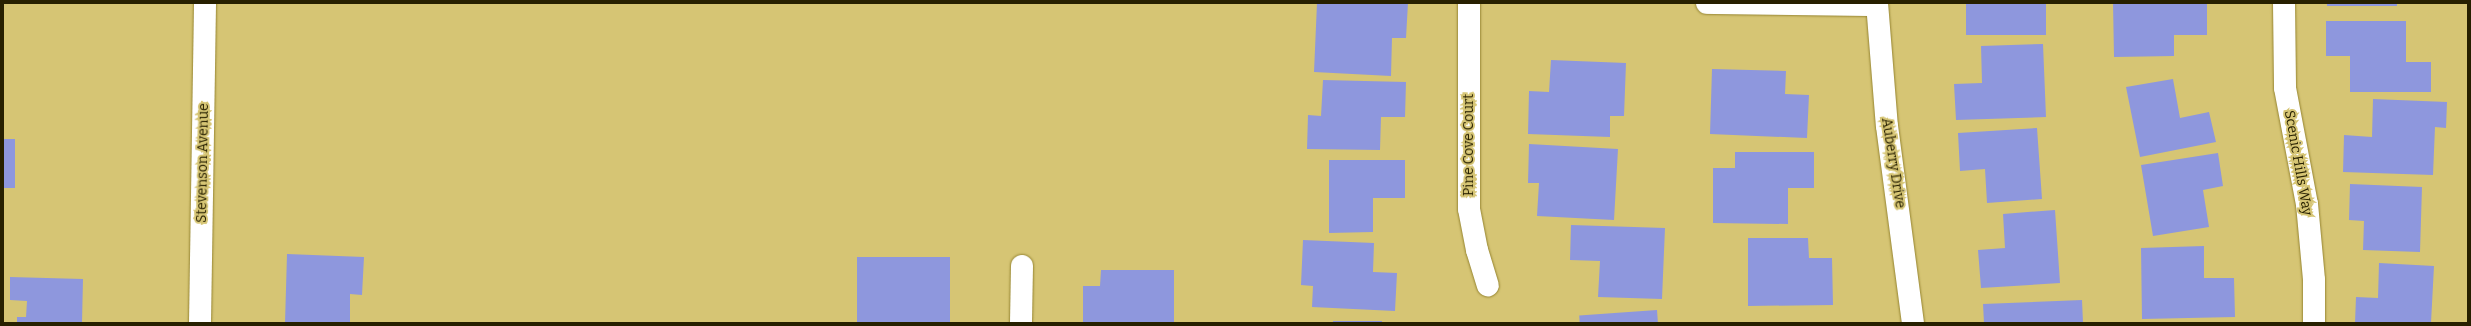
<!DOCTYPE html>
<style>
body{margin:0}
#map{position:relative;width:2471px;height:326px;overflow:hidden;background:#d6c574;font-family:Bitter,serif}
div>[style]{position:absolute}
.building>*{inset:0;background:#8e97dd;transform-origin:0 0}
.roads{filter:drop-shadow(0 0 1px #968532) drop-shadow(0 0 1px #968532)}
.minor>*{height:22px;margin:-11px;padding:0 11px;transform-origin:11px;border-radius:11px;background:#fff}
.tertiary>*{height:22px;margin:-11px;padding:0 11px;transform-origin:11px;border-radius:11px;background:#fff}
span{translate:-50% -50%;white-space:nowrap;text-align:center;line-height:1.15;-webkit-text-stroke:4px #d6c574;paint-order:stroke}
.street-label{font-size:14px;color:#272000}
.frame{position:absolute;inset:0;border:4px solid #272000;pointer-events:none}
</style>
<div id="map">
<div class="building">
<div style="clip-path:polygon(1317px 3px,1408px 3px,1406px 38px,1392px 38px,1391px 76px,1314px 72px)"></div>
<div style="left:1966px;top:3px;width:80px;height:32px"></div>
<div style="clip-path:polygon(2113px 3px,2207px 3px,2207px 35px,2174px 35px,2174px 56px,2114px 57px)"></div>
<div style="left:2327px;top:3px;width:70px;height:3px"></div>
<div style="clip-path:polygon(2326px 21px,2406px 21px,2406px 62px,2431px 62px,2431px 92px,2350px 92px,2350px 56px,2326px 56px)"></div>
<div style="clip-path:polygon(2043px 44px,2046px 117px,1956px 120px,1954px 84px,1982px 83px,1981px 46px)"></div>
<div style="clip-path:polygon(1551px 60px,1626px 63px,1624px 116px,1610px 116px,1610px 137px,1528px 134px,1529px 91px,1549px 92px)"></div>
<div style="clip-path:polygon(1712px 69px,1786px 71px,1785px 94px,1809px 95px,1807px 138px,1710px 134px)"></div>
<div style="clip-path:polygon(2173px 79px,2180px 118px,2209px 112px,2216px 142px,2140px 157px,2126px 87px)"></div>
<div style="clip-path:polygon(1323px 80px,1406px 82px,1405px 117px,1381px 117px,1380px 150px,1307px 149px,1308px 115px,1321px 116px)"></div>
<div style="clip-path:polygon(2373px 99px,2447px 102px,2446px 128px,2435px 127px,2433px 175px,2343px 172px,2344px 135px,2372px 137px)"></div>
<div style="clip-path:polygon(2037px 128px,2042px 199px,1987px 203px,1985px 169px,1960px 171px,1958px 133px)"></div>
<div style="left:3px;top:139px;width:12px;height:49px"></div>
<div style="clip-path:polygon(1529px 144px,1618px 149px,1614px 220px,1537px 216px,1539px 183px,1528px 183px)"></div>
<div style="clip-path:polygon(1735px 152px,1814px 152px,1814px 188px,1788px 188px,1788px 224px,1713px 223px,1713px 168px,1735px 168px)"></div>
<div style="clip-path:polygon(2218px 153px,2223px 186px,2203px 190px,2209px 227px,2153px 236px,2141px 165px)"></div>
<div style="clip-path:polygon(1329px 160px,1405px 160px,1405px 198px,1373px 198px,1373px 232px,1329px 233px)"></div>
<div style="clip-path:polygon(2350px 184px,2422px 187px,2420px 252px,2363px 250px,2364px 221px,2349px 220px)"></div>
<div style="clip-path:polygon(2055px 210px,2060px 283px,1981px 288px,1978px 250px,2005px 248px,2003px 214px)"></div>
<div style="clip-path:polygon(1571px 225px,1665px 228px,1662px 299px,1598px 297px,1600px 261px,1570px 260px)"></div>
<div style="clip-path:polygon(1748px 238px,1808px 238px,1809px 258px,1832px 258px,1833px 305px,1748px 306px)"></div>
<div style="clip-path:polygon(1303px 240px,1374px 243px,1373px 272px,1397px 273px,1395px 311px,1312px 307px,1313px 286px,1301px 285px)"></div>
<div style="clip-path:polygon(2204px 246px,2204px 278px,2234px 278px,2235px 317px,2142px 319px,2141px 248px)"></div>
<div style="clip-path:polygon(287px 254px,364px 257px,362px 295px,350px 294px,350px 323px,285px 323px)"></div>
<div style="left:857px;top:257px;width:93px;height:66px"></div>
<div style="clip-path:polygon(2379px 263px,2434px 266px,2431px 323px,2355px 323px,2356px 297px,2378px 298px)"></div>
<div style="clip-path:polygon(1101px 270px,1174px 270px,1174px 323px,1083px 323px,1083px 286px,1100px 286px)"></div>
<div style="clip-path:polygon(10px 277px,83px 279px,82px 323px,17px 323px,17px 317px,26px 317px,27px 301px,10px 300px)"></div>
<div style="clip-path:polygon(2082px 300px,2083px 323px,1984px 323px,1983px 304px)"></div>
<div style="left:1657px;top:310px;width:13px;height:78px;rotate:86deg"></div>
<div style="left:1333px;top:321px;width:49px;height:2px"></div>
</div>
<div class="roads">
<div class="minor">
<div style="left:1469px;top:3px;width:206px;rotate:90deg"></div>
<div style="left:1469px;top:209px;width:42px;rotate:79deg"></div>
<div style="left:1477px;top:250px;width:37px;rotate:73deg"></div>
<div style="left:1707px;top:3px;width:170px;rotate:0.7deg"></div>
<div style="left:2284px;top:3px;width:85px;rotate:89.3deg"></div>
<div style="left:2285px;top:88px;width:118px;rotate:79.3deg"></div>
<div style="left:2307px;top:204px;width:76px;rotate:84.7deg"></div>
<div style="left:2314px;top:280px;width:43px;rotate:90deg"></div>
<div style="left:1021px;top:323px;width:57px;rotate:-89deg"></div>
</div>
<div class="tertiary">
<div style="left:1877px;top:3px;width:123px;rotate:85.4deg"></div>
<div style="left:1887px;top:126px;width:199px;rotate:82.5deg"></div>
<div style="left:200px;top:323px;width:320px;rotate:-89.1deg"></div>
</div>
</div>
<div class="street-label">
<span style="left:1469px;top:145px;rotate:-90deg">Pine Cove Court</span>
<span style="left:203px;top:163px;rotate:-89deg">Stevenson Avenue</span>
<span style="left:1893px;top:163px;rotate:81deg">Auberry Drive</span>
<span style="left:2298px;top:163px;rotate:80deg">Scenic Hills Way</span>
</div>
<div class="frame"></div>
</div>
